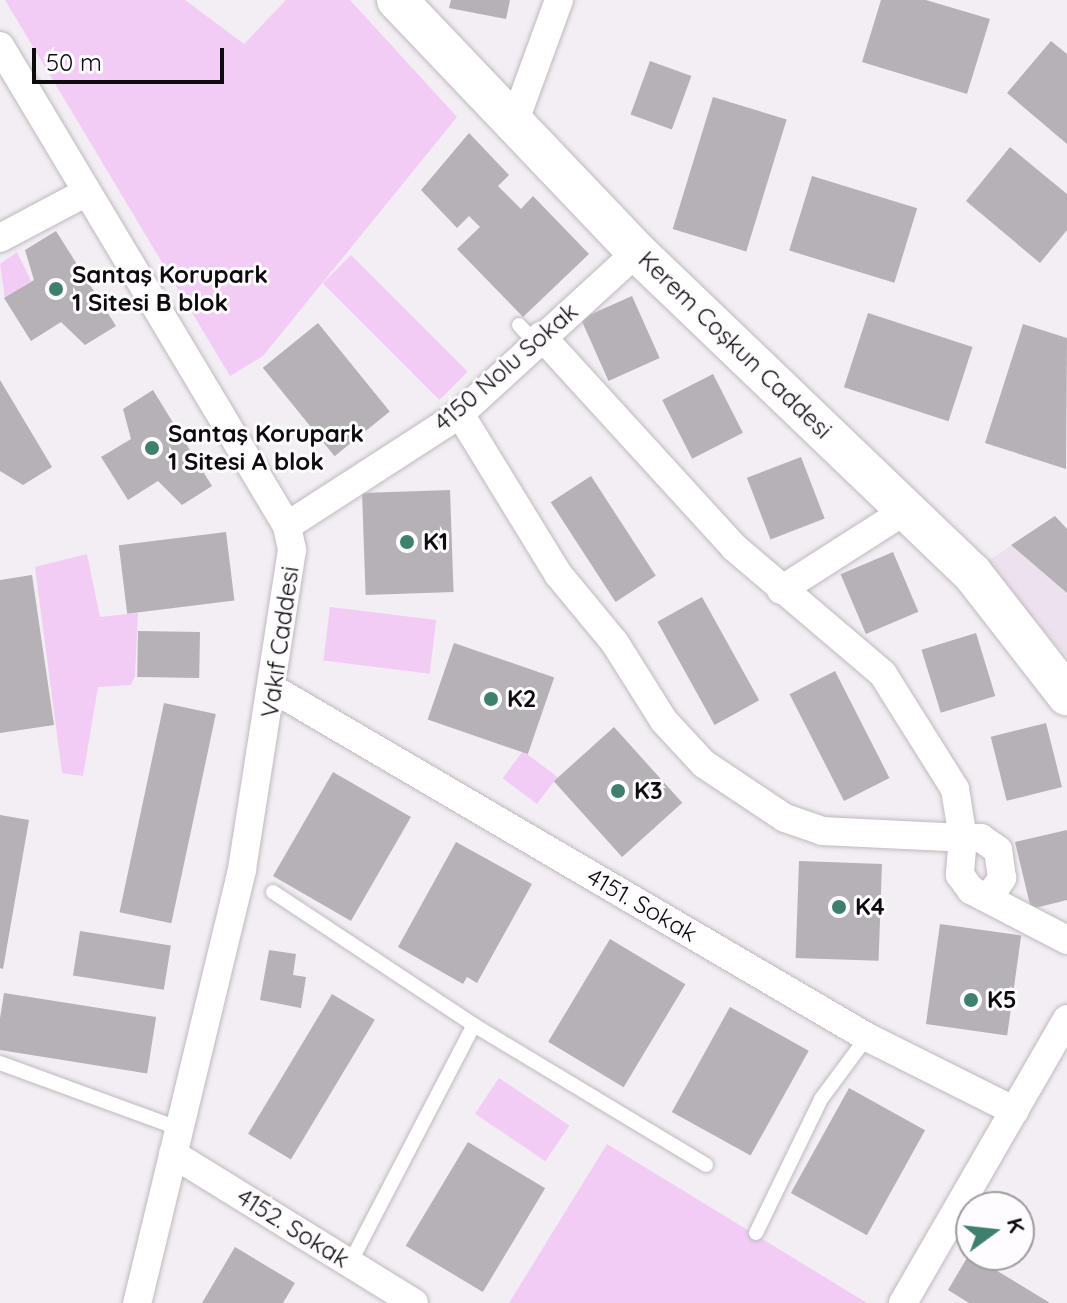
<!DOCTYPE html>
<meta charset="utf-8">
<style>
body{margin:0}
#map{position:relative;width:1067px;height:1303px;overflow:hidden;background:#f3edf4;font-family:Quicksand,sans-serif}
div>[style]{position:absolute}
.built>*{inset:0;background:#ede1ee}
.green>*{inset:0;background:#f3ccf6;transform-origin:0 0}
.building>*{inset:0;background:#b6b1b7;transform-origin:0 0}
.roads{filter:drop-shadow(0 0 2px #bfb9bf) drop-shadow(0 0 2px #bfb9bf)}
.lane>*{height:14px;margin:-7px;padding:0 7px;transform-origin:7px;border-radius:7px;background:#fff}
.street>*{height:28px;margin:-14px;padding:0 14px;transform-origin:14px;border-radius:14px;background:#fff}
.secondary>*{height:40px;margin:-20px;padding:0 20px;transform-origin:20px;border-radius:20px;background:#fff}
.dots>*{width:22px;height:22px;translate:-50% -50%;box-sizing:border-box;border:4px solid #fefcff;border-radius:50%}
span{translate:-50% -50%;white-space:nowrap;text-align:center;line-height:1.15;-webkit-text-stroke:6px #fefcff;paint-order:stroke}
.poi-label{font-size:24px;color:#0d0b0d;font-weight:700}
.left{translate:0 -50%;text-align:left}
.street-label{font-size:24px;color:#0d0b0d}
.north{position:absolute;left:955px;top:1191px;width:80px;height:80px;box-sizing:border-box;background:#fefcff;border:2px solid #9e9c9e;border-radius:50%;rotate:75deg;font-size:22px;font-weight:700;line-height:32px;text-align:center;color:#0d0b0d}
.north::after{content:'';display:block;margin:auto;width:28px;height:36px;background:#3e7f6e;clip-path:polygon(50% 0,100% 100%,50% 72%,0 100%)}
.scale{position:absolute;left:32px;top:48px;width:192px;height:36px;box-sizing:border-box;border:4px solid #0d0b0d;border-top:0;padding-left:10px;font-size:24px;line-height:28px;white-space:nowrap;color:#0d0b0d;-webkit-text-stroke:6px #fefcff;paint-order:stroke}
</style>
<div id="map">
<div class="built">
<div style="clip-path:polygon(1055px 516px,1067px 529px,1067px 657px,985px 563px)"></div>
</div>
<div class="green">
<div style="clip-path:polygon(5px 0,185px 0,244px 44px,286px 0,350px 0,457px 117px,263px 356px,230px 376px)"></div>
<div style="clip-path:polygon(17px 252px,31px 281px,5px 299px,0 264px)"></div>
<div style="left:351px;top:255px;width:165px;height:40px;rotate:45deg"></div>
<div style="clip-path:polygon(87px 554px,100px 617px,138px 613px,135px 676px,131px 685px,98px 687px,83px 776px,62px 773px,35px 567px)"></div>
<div style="left:330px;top:607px;width:107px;height:54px;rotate:7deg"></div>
<div style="left:523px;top:751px;width:43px;height:34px;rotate:37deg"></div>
<div style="left:499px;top:1078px;width:85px;height:43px;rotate:34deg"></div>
<div style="clip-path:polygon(607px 1144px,867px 1303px,509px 1303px)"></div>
</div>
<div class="building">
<div style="clip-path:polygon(451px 0,510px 0,506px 19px,449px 8px)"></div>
<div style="clip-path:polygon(881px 0,926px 0,990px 19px,967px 94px,862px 62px)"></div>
<div style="clip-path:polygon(1051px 41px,1067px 54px,1067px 144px,1007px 93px)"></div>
<div style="left:650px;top:61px;width:44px;height:57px;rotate:20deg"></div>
<div style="left:713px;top:97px;width:77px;height:138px;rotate:17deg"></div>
<div style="clip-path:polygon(469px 133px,509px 175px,498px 186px,521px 209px,533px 196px,589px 254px,523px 317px,457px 249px,480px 227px,469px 216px,457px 228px,421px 190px)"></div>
<div style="clip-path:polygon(1010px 147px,1067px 194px,1067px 230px,1040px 263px,966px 201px)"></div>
<div style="left:812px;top:176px;width:110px;height:78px;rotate:17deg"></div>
<div style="clip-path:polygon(56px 231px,116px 326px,85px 345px,61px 322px,31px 341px,4px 298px,34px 280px,25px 250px)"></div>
<div style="left:632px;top:296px;width:68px;height:56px;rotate:66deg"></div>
<div style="left:868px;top:313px;width:110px;height:78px;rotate:18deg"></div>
<div style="left:318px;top:323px;width:114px;height:71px;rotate:51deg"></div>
<div style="clip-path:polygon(1023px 324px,1067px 338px,1066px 469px,985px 443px)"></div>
<div style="left:713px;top:374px;width:66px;height:57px;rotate:63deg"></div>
<div style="clip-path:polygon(0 380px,52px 467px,23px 485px,0 471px)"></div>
<div style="clip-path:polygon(153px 390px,212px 486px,182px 505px,158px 481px,128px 500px,101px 457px,131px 439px,123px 409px)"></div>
<div style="left:801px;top:457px;width:66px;height:58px;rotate:69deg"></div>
<div style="left:591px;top:476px;width:119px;height:48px;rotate:57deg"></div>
<div style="left:450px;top:490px;width:102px;height:88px;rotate:88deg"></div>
<div style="clip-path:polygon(1055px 516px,1067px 529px,1067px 593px,1011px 545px)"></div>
<div style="left:226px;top:532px;width:69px;height:108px;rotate:83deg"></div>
<div style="left:893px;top:552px;width:65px;height:57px;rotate:67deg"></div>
<div style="clip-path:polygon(32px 575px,54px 725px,0 733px,0 580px)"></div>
<div style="left:702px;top:597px;width:118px;height:51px;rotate:61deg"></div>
<div style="left:138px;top:631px;width:62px;height:46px;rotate:1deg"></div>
<div style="left:976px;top:633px;width:66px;height:57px;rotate:73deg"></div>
<div style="left:454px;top:643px;width:106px;height:81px;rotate:19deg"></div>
<div style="left:835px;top:671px;width:120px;height:51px;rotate:63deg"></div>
<div style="left:164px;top:703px;width:53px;height:214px;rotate:12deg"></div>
<div style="left:1046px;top:723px;width:66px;height:57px;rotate:76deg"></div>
<div style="left:614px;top:727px;width:102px;height:81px;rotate:48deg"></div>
<div style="left:333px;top:772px;width:90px;height:120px;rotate:30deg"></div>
<div style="clip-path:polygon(0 815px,29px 820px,3px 969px,0 968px)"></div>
<div style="clip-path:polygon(1067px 830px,1067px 900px,1031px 909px,1015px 842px)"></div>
<div style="clip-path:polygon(456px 842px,532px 884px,477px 983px,467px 977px,463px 984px,398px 947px)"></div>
<div style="left:799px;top:861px;width:83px;height:97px;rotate:2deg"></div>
<div style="left:940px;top:924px;width:82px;height:101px;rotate:8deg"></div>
<div style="left:80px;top:931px;width:92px;height:45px;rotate:9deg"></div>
<div style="left:610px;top:939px;width:88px;height:120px;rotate:31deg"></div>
<div style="clip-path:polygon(269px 950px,296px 954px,293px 975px,306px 977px,301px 1008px,260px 1000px)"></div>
<div style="left:4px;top:993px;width:154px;height:57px;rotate:9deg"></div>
<div style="left:332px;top:994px;width:50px;height:163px;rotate:31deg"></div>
<div style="left:730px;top:1007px;width:90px;height:120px;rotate:29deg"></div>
<div style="left:849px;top:1088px;width:87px;height:120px;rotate:29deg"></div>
<div style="left:468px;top:1142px;width:90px;height:121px;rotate:31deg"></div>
<div style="clip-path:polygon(235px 1247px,295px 1283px,283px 1303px,202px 1303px)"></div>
<div style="clip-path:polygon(971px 1251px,971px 1255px,1050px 1303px,969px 1303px,948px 1290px)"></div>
</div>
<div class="roads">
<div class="lane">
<div style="left:519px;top:325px;width:23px;rotate:47deg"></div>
<div style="left:273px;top:892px;width:241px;rotate:33.5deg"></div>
<div style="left:474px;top:1025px;width:271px;rotate:31.1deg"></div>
<div style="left:0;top:1063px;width:192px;rotate:20.1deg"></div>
<div style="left:756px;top:1233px;width:149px;rotate:-64.1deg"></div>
<div style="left:821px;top:1099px;width:77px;rotate:-53.4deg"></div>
<div style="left:350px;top:1263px;width:268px;rotate:-62.5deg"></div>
</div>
<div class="street">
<div style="left:0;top:46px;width:559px;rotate:59.12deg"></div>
<div style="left:287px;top:526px;width:25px;rotate:78deg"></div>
<div style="left:292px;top:550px;width:324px;rotate:98.9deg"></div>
<div style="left:242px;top:870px;width:446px;rotate:103.6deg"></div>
<div style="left:514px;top:123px;width:131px;rotate:-69.9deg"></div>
<div style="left:0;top:238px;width:98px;rotate:-27.9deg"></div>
<div style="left:460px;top:414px;width:188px;rotate:58.5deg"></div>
<div style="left:558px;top:574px;width:89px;rotate:50.4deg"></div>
<div style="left:615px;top:643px;width:92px;rotate:57.9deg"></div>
<div style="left:664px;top:721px;width:59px;rotate:47.1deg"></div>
<div style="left:704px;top:764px;width:97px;rotate:33.7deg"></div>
<div style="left:785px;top:818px;width:39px;rotate:19deg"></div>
<div style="left:822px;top:831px;width:141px;rotate:2.8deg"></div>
<div style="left:963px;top:838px;width:50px;rotate:-99.3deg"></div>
<div style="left:955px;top:789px;width:136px;rotate:-122.1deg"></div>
<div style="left:883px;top:674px;width:196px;rotate:-139.6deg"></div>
<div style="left:734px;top:547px;width:286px;rotate:-132.4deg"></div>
<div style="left:287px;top:526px;width:206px;rotate:-32.9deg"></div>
<div style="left:460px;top:414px;width:240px;rotate:-42.5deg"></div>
<div style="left:781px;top:590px;width:148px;rotate:-32.6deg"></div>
<div style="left:275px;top:690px;width:686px;rotate:30.38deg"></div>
<div style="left:867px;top:1037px;width:165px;rotate:26.6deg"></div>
<div style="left:990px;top:896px;width:22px;rotate:-56deg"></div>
<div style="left:1002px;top:878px;width:28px;rotate:-98deg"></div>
<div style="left:998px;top:850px;width:21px;rotate:-145deg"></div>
<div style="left:981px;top:838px;width:18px;rotate:180deg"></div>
<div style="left:963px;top:838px;width:37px;rotate:95deg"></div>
<div style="left:960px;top:875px;width:19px;rotate:54deg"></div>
<div style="left:971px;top:890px;width:108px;rotate:27.5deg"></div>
<div style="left:173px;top:1154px;width:283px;rotate:31.7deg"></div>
<div style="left:903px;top:1303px;width:328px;rotate:-60deg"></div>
</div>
<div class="secondary">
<div style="left:397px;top:0;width:348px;rotate:46.4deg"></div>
<div style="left:637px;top:252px;width:464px;rotate:43.8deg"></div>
<div style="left:972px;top:573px;width:155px;rotate:52.1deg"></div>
</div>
</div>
<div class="dots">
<div style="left:56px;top:289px;background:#3e7f6e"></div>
<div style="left:152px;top:448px;background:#3e7f6e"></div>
<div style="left:407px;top:542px;background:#3e7f6e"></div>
<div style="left:491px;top:699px;background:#3e7f6e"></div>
<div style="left:618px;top:791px;background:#3e7f6e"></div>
<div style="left:839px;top:907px;background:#3e7f6e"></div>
<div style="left:971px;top:1000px;background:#3e7f6e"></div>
</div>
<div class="poi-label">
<span class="left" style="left:72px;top:289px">Santaş Korupark<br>1 Sitesi B blok</span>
<span class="left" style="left:168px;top:448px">Santaş Korupark<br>1 Sitesi A blok</span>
<span class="left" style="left:423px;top:542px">K1</span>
<span class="left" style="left:507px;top:699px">K2</span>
<span class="left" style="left:634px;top:791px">K3</span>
<span class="left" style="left:855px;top:907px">K4</span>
<span class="left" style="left:987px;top:1000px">K5</span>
</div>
<div class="street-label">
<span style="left:735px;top:345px;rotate:44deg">Kerem Coşkun Caddesi</span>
<span style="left:506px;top:367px;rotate:-41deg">4150 Nolu Sokak</span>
<span style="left:280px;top:642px;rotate:-82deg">Vakıf Caddesi</span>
<span style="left:642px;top:905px;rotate:30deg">4151. Sokak</span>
<span style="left:293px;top:1228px;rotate:32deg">4152. Sokak</span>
</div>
<div class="north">K</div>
<div class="scale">50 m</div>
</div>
